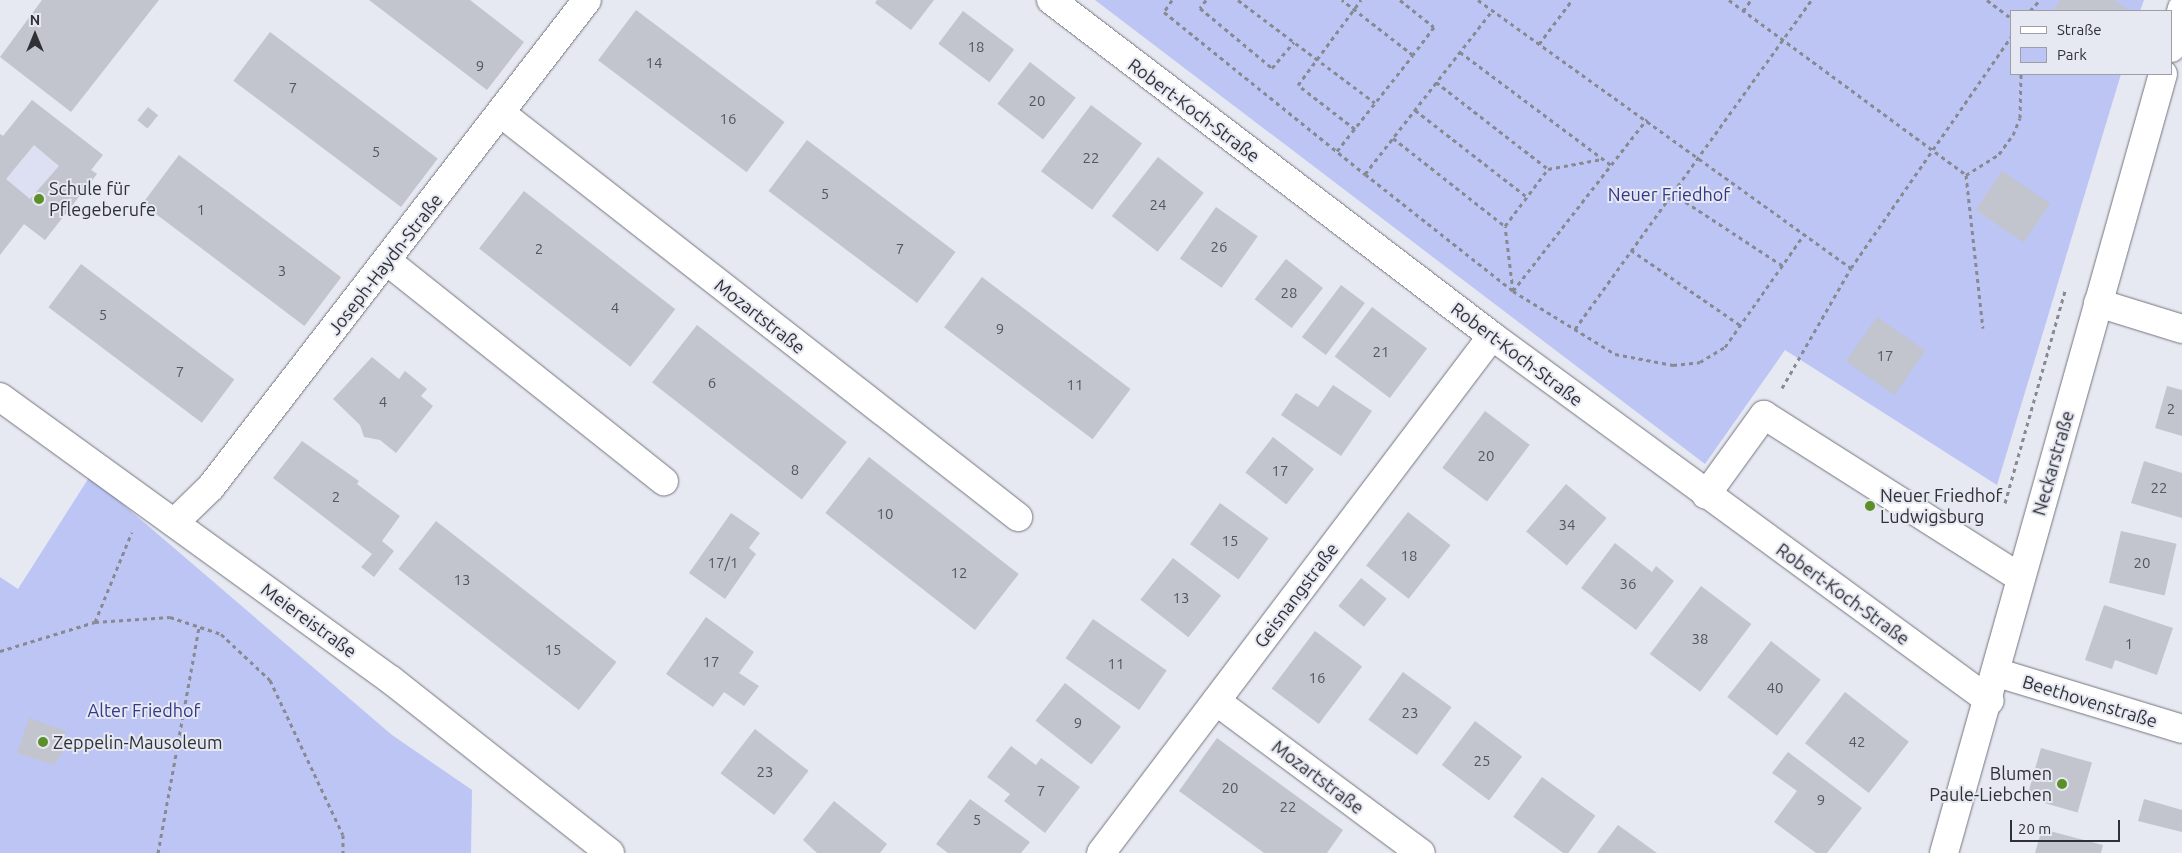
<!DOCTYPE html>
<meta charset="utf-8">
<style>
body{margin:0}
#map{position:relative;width:2182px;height:853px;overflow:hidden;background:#e6e8f2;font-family:Ubuntu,sans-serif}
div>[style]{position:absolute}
.built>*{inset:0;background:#dce0f2}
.green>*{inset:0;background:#bcc5f4}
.building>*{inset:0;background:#c2c5ce;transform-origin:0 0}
.path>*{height:3px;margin-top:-1.5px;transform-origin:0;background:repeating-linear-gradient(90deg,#888a91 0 4px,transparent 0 8px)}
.roads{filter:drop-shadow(0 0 1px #73757e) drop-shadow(0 0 1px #73757e)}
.minor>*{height:28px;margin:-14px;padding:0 14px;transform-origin:14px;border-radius:14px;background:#fff}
.dots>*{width:14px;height:14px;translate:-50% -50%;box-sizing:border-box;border:2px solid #e6e8f2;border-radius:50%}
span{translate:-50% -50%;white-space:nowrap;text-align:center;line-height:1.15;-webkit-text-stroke:4px #e6e8f2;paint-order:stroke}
.number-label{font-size:15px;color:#54565b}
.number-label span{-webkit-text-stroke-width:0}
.street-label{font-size:18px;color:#303135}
.poi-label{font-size:18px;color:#303135}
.left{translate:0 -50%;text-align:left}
.right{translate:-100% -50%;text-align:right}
.park-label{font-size:18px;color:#35398a}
.legend{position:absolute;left:2010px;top:10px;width:162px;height:65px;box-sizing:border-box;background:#e6e8f2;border:1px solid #9d9fa6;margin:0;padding:6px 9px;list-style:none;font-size:15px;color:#303135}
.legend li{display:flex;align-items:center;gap:10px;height:25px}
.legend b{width:25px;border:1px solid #9d9fa6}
.north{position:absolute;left:10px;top:10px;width:50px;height:50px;-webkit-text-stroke:4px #e6e8f2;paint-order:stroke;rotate:0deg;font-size:14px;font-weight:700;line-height:20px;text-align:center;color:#303135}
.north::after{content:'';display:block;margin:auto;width:18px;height:22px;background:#303135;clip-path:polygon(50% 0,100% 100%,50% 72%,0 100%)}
.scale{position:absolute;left:2010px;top:820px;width:110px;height:22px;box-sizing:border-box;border:2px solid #303135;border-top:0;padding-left:6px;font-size:15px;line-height:18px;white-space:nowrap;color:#303135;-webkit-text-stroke:4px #e6e8f2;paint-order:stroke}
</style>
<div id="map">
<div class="built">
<div style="clip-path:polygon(32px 100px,103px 155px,91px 169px,97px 174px,45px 240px,24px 224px,0 255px,0 134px,3px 136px)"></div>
</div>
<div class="green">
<div style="clip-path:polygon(1095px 0,2144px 0,2140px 11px,2011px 11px,2011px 74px,2121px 74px,1997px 485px,1785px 350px,1705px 464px)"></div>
<div style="clip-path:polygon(90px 476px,392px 735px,472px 790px,471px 853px,0 853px,0 577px,18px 589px)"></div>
</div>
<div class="building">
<div style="clip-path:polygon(42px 0,159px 0,71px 112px,0 57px)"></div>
<div style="clip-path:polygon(369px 0,470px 0,524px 42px,487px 90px)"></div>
<div style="clip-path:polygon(877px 0,934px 0,911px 30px,875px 3px)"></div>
<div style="clip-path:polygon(2060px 0,2114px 0,2129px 9px,2053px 11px)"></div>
<div style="left:636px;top:10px;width:186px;height:63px;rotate:37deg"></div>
<div style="left:963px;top:11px;width:64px;height:41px;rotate:37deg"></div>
<div style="left:270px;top:32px;width:210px;height:61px;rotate:37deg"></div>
<div style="left:1030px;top:62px;width:58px;height:53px;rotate:38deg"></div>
<div style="clip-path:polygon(evenodd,32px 100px,103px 155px,91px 170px,97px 174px,45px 240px,24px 224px,0 255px,0 134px,3px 136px,32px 100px,34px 145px,59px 166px,30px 199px,6px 179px,34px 145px)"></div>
<div style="left:1091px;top:105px;width:64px;height:83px;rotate:37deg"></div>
<div style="left:148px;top:107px;width:13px;height:17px;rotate:39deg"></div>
<div style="left:807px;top:140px;width:186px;height:64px;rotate:37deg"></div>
<div style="left:179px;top:155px;width:203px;height:61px;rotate:37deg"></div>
<div style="left:1158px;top:157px;width:58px;height:75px;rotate:38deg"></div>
<div style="left:2002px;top:171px;width:58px;height:47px;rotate:34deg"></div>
<div style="left:524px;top:191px;width:192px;height:73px;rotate:38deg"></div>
<div style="left:1216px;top:207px;width:51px;height:63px;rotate:35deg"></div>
<div style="left:1286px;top:259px;width:47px;height:51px;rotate:38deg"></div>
<div style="left:81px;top:264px;width:192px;height:54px;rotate:37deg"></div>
<div style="left:982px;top:277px;width:186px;height:63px;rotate:37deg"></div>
<div style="left:1341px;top:285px;width:30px;height:65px;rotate:37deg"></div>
<div style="left:1372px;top:307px;width:69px;height:62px;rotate:37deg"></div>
<div style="left:1877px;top:317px;width:59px;height:54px;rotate:35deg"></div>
<div style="left:697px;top:325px;width:190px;height:73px;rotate:38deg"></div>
<div style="clip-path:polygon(372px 357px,399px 379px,405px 371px,427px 389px,421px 396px,433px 406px,396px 453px,380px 440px,364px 437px,360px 425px,333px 399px)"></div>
<div style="clip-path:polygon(1333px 385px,1372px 411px,1341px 456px,1281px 415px,1296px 393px,1318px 407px)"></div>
<div style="clip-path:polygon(2167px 386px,2182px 390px,2182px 436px,2155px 428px)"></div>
<div style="left:1485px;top:411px;width:56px;height:71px;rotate:37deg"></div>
<div style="left:1273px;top:437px;width:52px;height:45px;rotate:38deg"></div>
<div style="clip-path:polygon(302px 441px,359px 481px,357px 484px,400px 516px,382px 541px,394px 551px,374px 577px,361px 567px,372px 554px,273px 478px)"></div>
<div style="left:869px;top:457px;width:190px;height:71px;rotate:38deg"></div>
<div style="clip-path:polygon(2144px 461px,2182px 473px,2182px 518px,2131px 503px)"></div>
<div style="left:1566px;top:484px;width:53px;height:62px;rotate:40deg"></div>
<div style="left:1220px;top:503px;width:60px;height:51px;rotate:36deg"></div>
<div style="left:1408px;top:512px;width:54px;height:68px;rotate:38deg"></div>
<div style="clip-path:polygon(731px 513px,760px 533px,749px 548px,756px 554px,725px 599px,689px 573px)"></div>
<div style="left:436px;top:521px;width:229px;height:61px;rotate:38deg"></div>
<div style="left:2121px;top:531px;width:57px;height:53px;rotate:13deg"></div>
<div style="clip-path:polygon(1615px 543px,1652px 572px,1656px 566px,1674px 581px,1636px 630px,1581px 588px)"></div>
<div style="left:1173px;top:558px;width:61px;height:53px;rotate:38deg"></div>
<div style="left:1361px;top:578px;width:33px;height:36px;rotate:39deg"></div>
<div style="left:1701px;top:586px;width:63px;height:85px;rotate:37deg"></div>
<div style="clip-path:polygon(2104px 605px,2173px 628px,2157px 675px,2115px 660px,2112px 669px,2085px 660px)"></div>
<div style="clip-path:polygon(706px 617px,754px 652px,739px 673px,759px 686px,744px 706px,724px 692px,713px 707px,666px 674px)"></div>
<div style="left:1093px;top:619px;width:90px;height:48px;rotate:35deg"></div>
<div style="left:1315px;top:631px;width:59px;height:72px;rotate:37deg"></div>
<div style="left:1771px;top:641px;width:63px;height:71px;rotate:38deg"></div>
<div style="left:1403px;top:672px;width:60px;height:59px;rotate:36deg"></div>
<div style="left:1065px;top:683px;width:71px;height:48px;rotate:38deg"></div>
<div style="left:1845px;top:692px;width:81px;height:65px;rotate:38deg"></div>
<div style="clip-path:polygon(29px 718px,66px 731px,63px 742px,68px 743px,54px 765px,17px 753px)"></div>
<div style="left:1475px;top:721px;width:59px;height:55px;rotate:37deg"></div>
<div style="left:755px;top:729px;width:68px;height:56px;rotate:38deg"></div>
<div style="clip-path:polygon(1217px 738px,1343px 830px,1327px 853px,1264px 853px,1179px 791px)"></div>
<div style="clip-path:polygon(1011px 746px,1036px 765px,1041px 758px,1080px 787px,1045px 833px,1004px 801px,1010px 794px,987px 777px)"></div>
<div style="left:2041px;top:748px;width:53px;height:52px;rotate:16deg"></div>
<div style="clip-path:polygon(1788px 752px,1862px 808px,1827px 853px,1816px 853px,1774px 822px,1797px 791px,1772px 773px)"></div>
<div style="left:1542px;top:777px;width:66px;height:49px;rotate:36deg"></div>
<div style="clip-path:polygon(970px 799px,1030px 842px,1021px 853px,948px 853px,936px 844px)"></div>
<div style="clip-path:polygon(2144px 799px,2182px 810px,2182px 832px,2138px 821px)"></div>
<div style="clip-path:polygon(834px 801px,887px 844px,880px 853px,817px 853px,803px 840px)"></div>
<div style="clip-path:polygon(1618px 825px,1657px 853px,1597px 853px)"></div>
<div style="clip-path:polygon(2042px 829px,2103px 845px,2101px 853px,2035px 853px)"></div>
</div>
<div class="path">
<div style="left:1172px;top:0;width:14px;rotate:124deg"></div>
<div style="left:1164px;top:12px;width:258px;rotate:38.9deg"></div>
<div style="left:1365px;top:174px;width:189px;rotate:38.3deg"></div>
<div style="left:1513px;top:291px;width:120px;rotate:31.7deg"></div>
<div style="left:1615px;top:354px;width:59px;rotate:10.7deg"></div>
<div style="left:1673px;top:365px;width:27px;rotate:-6deg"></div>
<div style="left:1700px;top:362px;width:29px;rotate:-31deg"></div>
<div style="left:1725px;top:347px;width:136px;rotate:-54.9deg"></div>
<div style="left:1206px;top:0;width:10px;rotate:127deg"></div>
<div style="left:1200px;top:8px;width:94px;rotate:39.8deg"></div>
<div style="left:1272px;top:68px;width:34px;rotate:-50deg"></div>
<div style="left:1238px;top:0;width:171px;rotate:36.9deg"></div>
<div style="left:1400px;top:0;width:43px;rotate:38.5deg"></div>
<div style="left:1434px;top:27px;width:35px;rotate:127deg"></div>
<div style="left:1478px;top:0;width:459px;rotate:35.7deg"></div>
<div style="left:1729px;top:0;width:295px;rotate:36.4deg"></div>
<div style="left:1966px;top:175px;width:39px;rotate:-32deg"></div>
<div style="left:1999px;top:154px;width:24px;rotate:-54deg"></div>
<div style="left:2013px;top:135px;width:18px;rotate:-68deg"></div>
<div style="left:2020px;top:118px;width:44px;rotate:-88.7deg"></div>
<div style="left:1987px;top:0;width:30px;rotate:37deg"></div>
<div style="left:1743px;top:11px;width:14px;rotate:-54deg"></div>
<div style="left:2030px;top:11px;width:15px;rotate:-48deg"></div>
<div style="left:1539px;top:44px;width:55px;rotate:-53.1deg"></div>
<div style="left:1460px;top:52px;width:189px;rotate:36.8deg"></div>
<div style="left:1436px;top:82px;width:142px;rotate:37.8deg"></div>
<div style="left:1415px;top:110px;width:142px;rotate:37.8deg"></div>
<div style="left:1355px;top:129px;width:72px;rotate:-142.3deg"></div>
<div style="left:1298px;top:85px;width:106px;rotate:-53.5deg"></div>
<div style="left:1393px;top:138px;width:142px;rotate:38.2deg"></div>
<div style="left:1337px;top:151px;width:122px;rotate:-51.6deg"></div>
<div style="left:1413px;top:55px;width:90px;rotate:-142.2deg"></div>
<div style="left:1365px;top:174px;width:207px;rotate:-52.1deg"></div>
<div style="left:1966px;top:175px;width:154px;rotate:83.7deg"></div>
<div style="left:1672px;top:193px;width:133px;rotate:33.3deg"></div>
<div style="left:1631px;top:250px;width:132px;rotate:34.5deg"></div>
<div style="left:1513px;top:291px;width:218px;rotate:-52.1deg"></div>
<div style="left:1513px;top:291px;width:65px;rotate:-97deg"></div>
<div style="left:1505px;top:226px;width:71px;rotate:-53deg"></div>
<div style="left:1548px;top:169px;width:55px;rotate:-10.5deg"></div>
<div style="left:1575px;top:329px;width:405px;rotate:-54.3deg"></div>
<div style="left:1782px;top:388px;width:138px;rotate:-60.1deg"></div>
<div style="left:1851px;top:268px;width:281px;rotate:-55.3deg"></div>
<div style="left:2005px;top:503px;width:223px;rotate:-74.2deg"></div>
<div style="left:95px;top:622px;width:75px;rotate:-3.8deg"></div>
<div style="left:170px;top:617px;width:54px;rotate:18.4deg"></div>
<div style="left:221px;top:634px;width:67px;rotate:43.2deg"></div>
<div style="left:270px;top:680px;width:171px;rotate:64.8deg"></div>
<div style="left:343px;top:835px;width:18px;rotate:90deg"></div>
<div style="left:0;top:651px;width:99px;rotate:-17deg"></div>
<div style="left:95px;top:622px;width:97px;rotate:-67.7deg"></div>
<div style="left:158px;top:853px;width:230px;rotate:-79.7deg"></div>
</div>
<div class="roads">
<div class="minor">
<div style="left:1051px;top:0;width:554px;rotate:37.3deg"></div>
<div style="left:1492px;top:336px;width:617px;rotate:36.24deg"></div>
<div style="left:2171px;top:48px;width:41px;rotate:-74.6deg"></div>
<div style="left:502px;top:114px;width:655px;rotate:37.99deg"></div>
<div style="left:387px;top:261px;width:354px;rotate:38.5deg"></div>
<div style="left:2098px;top:303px;width:88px;rotate:17.2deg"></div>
<div style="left:0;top:397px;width:483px;rotate:35.9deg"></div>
<div style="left:391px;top:680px;width:279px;rotate:38.3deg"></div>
<div style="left:1706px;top:495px;width:99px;rotate:-54.1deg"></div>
<div style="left:1764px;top:415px;width:304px;rotate:32.4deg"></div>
<div style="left:175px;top:522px;width:50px;rotate:-44.2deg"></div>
<div style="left:211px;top:487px;width:615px;rotate:-52.33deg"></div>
<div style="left:1998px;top:673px;width:192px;rotate:16.9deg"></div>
<div style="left:1216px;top:701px;width:255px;rotate:36.6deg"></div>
<div style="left:1101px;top:853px;width:648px;rotate:-52.9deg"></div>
<div style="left:1944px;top:853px;width:809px;rotate:-74.3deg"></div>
</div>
</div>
<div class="dots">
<div style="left:39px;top:199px;background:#5b8f27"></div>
<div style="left:1870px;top:506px;background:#5b8f27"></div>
<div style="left:43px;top:742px;background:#5b8f27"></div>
<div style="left:2062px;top:784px;background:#5b8f27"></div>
</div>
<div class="number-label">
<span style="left:976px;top:47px">18</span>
<span style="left:654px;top:63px">14</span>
<span style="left:480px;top:66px">9</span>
<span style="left:293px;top:88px">7</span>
<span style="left:1037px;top:101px">20</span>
<span style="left:728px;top:119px">16</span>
<span style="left:376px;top:152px">5</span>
<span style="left:1091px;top:158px">22</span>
<span style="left:825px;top:194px">5</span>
<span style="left:1158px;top:205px">24</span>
<span style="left:201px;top:210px">1</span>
<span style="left:1219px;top:247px">26</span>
<span style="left:539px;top:249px">2</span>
<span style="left:900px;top:249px">7</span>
<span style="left:282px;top:271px">3</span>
<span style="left:1289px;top:293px">28</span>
<span style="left:615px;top:308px">4</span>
<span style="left:103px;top:315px">5</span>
<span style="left:1000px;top:329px">9</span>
<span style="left:1381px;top:352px">21</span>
<span style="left:1885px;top:356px">17</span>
<span style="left:180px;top:372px">7</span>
<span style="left:712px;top:383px">6</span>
<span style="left:1075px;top:385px">11</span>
<span style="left:383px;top:402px">4</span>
<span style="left:2171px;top:409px">2</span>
<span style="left:1486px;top:456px">20</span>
<span style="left:795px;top:470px">8</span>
<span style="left:1280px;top:471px">17</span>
<span style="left:2159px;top:488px">22</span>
<span style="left:336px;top:497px">2</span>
<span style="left:885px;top:514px">10</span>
<span style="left:1567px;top:525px">34</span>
<span style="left:1230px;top:541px">15</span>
<span style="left:1409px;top:556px">18</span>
<span style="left:723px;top:563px">17/1</span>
<span style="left:2142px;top:563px">20</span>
<span style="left:959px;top:573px">12</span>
<span style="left:462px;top:580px">13</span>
<span style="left:1628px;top:584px">36</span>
<span style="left:1181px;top:598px">13</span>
<span style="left:1700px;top:639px">38</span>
<span style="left:2129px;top:644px">1</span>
<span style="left:553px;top:650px">15</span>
<span style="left:711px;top:662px">17</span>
<span style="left:1116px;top:664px">11</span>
<span style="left:1317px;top:678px">16</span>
<span style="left:1775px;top:688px">40</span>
<span style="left:1410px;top:713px">23</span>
<span style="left:1078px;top:723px">9</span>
<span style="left:1857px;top:742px">42</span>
<span style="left:1482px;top:761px">25</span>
<span style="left:765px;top:772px">23</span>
<span style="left:1230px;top:788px">20</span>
<span style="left:1041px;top:791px">7</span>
<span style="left:1821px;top:800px">9</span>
<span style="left:1288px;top:807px">22</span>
<span style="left:977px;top:820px">5</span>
</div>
<div class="street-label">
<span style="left:1194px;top:110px;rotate:37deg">Robert-Koch-Straße</span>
<span style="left:385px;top:264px;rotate:-52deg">Joseph-Haydn-Straße</span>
<span style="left:760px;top:316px;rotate:38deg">Mozartstraße</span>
<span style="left:1517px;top:354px;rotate:37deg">Robert-Koch-Straße</span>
<span style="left:2053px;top:463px;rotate:-74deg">Neckarstraße</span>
<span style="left:1843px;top:594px;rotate:36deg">Robert-Koch-Straße</span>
<span style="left:1296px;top:595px;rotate:-53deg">Geisnangstraße</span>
<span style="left:309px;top:620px;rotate:36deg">Meiereistraße</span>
<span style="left:2090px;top:701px;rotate:17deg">Beethovenstraße</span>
<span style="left:1318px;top:777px;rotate:37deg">Mozartstraße</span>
</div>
<div class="poi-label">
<span class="left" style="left:49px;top:199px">Schule für<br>Pflegeberufe</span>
<span class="left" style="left:1880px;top:506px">Neuer Friedhof<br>Ludwigsburg</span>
<span class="left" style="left:53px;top:742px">Zeppelin-Mausoleum</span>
<span class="right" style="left:2052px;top:784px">Blumen<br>Paule-Liebchen</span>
</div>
<div class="park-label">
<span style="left:1669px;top:194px">Neuer Friedhof</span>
<span style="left:144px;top:710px">Alter Friedhof</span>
</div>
<ul class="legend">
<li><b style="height:6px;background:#fff"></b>Straße</li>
<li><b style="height:14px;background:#bcc5f4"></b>Park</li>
</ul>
<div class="north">N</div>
<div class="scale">20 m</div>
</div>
